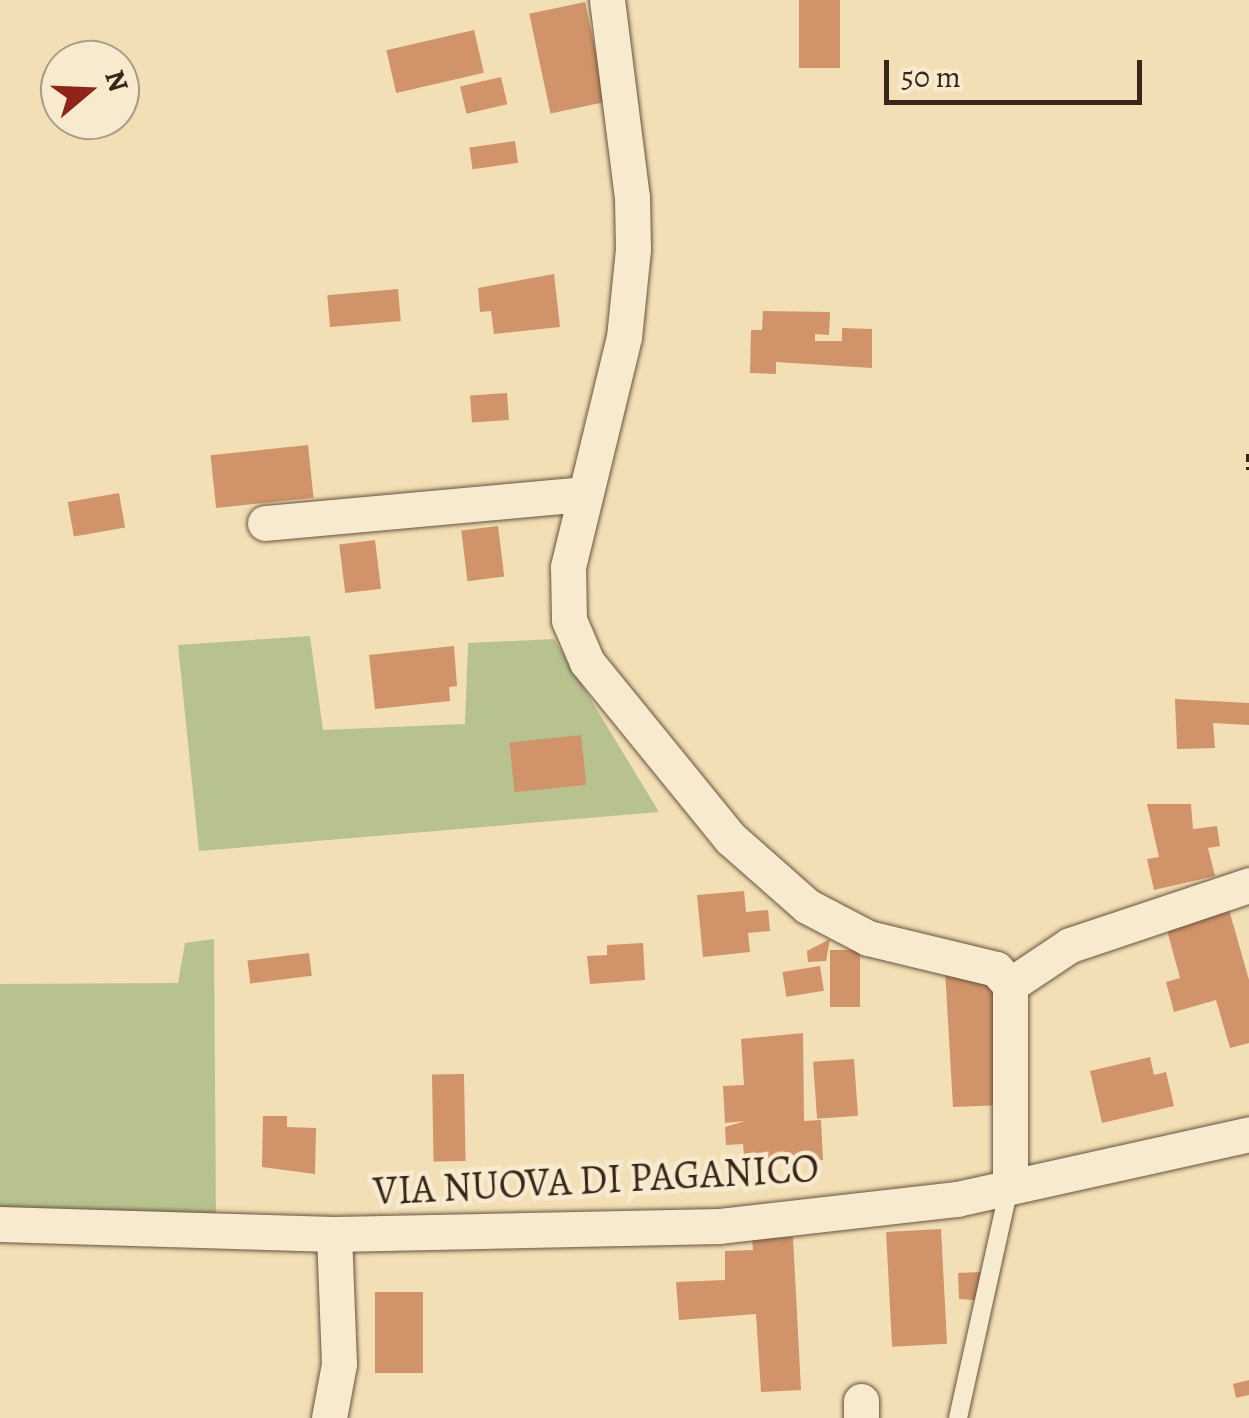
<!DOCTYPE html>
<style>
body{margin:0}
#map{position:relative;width:1249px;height:1418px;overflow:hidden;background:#f3dfb5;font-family:Alegreya,serif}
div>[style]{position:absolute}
.green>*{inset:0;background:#b8c28f}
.building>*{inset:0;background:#d0936a;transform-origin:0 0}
.path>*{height:6px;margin-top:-3px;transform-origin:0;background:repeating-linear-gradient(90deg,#382618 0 8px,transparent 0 13px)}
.roads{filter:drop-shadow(0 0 2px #67543f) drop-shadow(0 0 2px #67543f)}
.lane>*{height:18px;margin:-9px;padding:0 9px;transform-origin:9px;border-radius:9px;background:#f7eacf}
.street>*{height:35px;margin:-17.5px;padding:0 17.5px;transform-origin:17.5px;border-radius:17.5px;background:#f7eacf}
span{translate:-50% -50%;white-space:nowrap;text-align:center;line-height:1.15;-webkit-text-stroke:9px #f7eacf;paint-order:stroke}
.street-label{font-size:40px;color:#382618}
.north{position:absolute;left:40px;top:40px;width:100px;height:100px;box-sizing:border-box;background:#f7eacf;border:2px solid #ab9c86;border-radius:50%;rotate:71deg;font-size:28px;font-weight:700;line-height:40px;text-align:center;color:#382618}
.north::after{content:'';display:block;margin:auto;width:35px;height:45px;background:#8f2418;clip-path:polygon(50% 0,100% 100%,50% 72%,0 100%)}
.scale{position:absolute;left:884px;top:60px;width:258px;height:45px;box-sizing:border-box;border:5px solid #382618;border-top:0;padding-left:12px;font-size:30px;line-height:35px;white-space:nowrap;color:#382618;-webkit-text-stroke:8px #f7eacf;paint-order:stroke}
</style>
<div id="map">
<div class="green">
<div style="clip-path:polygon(310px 636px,323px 730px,465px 724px,468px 643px,554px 639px,659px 812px,199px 851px,178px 645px)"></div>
<div style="clip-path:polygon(214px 939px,216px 1216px,0 1211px,0 984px,178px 983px,185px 943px)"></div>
</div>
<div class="building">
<div style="left:799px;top:0;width:41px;height:68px"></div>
<div style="left:585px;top:2px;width:102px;height:57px;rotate:78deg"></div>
<div style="left:474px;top:30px;width:44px;height:90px;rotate:77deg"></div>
<div style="left:501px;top:77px;width:28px;height:42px;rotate:77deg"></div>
<div style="left:515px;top:141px;width:22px;height:46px;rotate:82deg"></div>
<div style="clip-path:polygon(554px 274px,560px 327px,494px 334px,491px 311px,480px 312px,478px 288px)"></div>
<div style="left:398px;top:289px;width:32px;height:71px;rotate:85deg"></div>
<div style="clip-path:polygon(763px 311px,830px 312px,829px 335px,815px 334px,815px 341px,842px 341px,842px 328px,872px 329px,872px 368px,776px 362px,776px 374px,750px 373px,751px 330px,762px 330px)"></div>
<div style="left:507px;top:393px;width:27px;height:37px;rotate:86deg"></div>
<div style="left:308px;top:445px;width:53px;height:98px;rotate:84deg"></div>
<div style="left:119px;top:493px;width:35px;height:52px;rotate:80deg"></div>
<div style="left:498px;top:526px;width:51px;height:37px;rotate:83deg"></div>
<div style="left:375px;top:540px;width:49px;height:36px;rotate:83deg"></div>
<div style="clip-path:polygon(454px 646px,457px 686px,449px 687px,450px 701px,375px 709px,369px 655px)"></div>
<div style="clip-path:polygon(1175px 699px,1249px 703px,1249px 725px,1213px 723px,1215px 748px,1177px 749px)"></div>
<div style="left:581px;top:735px;width:50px;height:72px;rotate:84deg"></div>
<div style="clip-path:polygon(1147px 804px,1191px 804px,1193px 829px,1217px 826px,1220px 846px,1208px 848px,1215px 876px,1154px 890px,1147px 859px,1159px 857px)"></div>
<div style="clip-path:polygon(744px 891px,746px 912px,768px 910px,770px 931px,748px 933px,750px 952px,703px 957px,697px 895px)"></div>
<div style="clip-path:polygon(1228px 906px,1249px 980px,1249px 1043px,1230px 1048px,1216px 1000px,1174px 1012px,1166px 982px,1180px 978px,1165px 923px)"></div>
<div style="clip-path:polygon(830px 939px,826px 961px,808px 962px,807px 951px)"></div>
<div style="clip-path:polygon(643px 943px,645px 980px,590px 984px,587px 956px,607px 955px,607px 945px)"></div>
<div style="left:830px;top:950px;width:30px;height:57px"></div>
<div style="left:309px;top:953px;width:23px;height:62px;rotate:83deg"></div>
<div style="left:820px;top:966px;width:25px;height:38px;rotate:81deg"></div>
<div style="clip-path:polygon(945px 969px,986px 980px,998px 991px,1003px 1105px,953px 1107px)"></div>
<div style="clip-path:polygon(803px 1033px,804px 1121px,821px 1120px,823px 1160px,745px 1165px,743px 1144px,726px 1145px,725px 1127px,745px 1121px,725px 1123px,723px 1086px,744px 1085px,741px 1039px)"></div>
<div style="clip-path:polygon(1150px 1057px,1154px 1075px,1166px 1072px,1174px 1106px,1102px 1123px,1090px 1071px)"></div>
<div style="left:854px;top:1059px;width:57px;height:41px;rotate:86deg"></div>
<div style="left:464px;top:1074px;width:87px;height:32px;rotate:89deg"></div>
<div style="clip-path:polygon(263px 1116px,287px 1116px,287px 1127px,316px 1128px,315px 1174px,262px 1167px)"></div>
<div style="left:941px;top:1229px;width:115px;height:55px;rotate:87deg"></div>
<div style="clip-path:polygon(793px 1237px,801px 1390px,761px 1392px,756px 1314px,679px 1320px,676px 1282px,725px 1280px,725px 1251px,753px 1250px,752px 1239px)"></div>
<div style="clip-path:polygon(982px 1272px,975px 1300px,959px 1299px,958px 1273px)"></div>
<div style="left:375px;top:1292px;width:48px;height:81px"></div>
<div style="clip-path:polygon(1249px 1380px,1249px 1395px,1236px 1398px,1233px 1384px)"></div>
</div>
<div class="path">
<div style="left:1249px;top:454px;width:16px;rotate:90deg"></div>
</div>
<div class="roads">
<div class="lane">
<div style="left:958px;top:1418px;width:240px;rotate:-77.5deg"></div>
</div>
<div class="street">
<div style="left:607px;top:0;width:199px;rotate:82.8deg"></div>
<div style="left:632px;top:197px;width:52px;rotate:88.9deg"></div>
<div style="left:633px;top:249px;width:88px;rotate:95.8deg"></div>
<div style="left:624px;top:337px;width:237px;rotate:103.7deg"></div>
<div style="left:568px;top:567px;width:53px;rotate:88.9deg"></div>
<div style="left:569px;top:620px;width:46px;rotate:66.8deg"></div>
<div style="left:587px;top:662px;width:227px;rotate:50.9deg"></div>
<div style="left:730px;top:838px;width:103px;rotate:41.4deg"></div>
<div style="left:807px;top:906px;width:69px;rotate:27.7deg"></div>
<div style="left:868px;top:938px;width:132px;rotate:13.6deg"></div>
<div style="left:996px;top:969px;width:21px;rotate:49deg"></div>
<div style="left:1010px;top:985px;width:72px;rotate:-33.7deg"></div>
<div style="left:1070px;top:945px;width:189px;rotate:-18.5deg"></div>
<div style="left:265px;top:523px;width:318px;rotate:-5.2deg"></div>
<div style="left:1010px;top:985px;width:199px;rotate:90deg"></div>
<div style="left:0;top:1224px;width:334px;rotate:1.7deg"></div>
<div style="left:334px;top:1234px;width:386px;rotate:-1.2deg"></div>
<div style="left:720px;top:1226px;width:239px;rotate:-6.5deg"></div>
<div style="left:957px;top:1199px;width:299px;rotate:-12.5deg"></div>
<div style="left:861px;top:1401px;width:17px;rotate:90deg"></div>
<div style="left:329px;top:1418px;width:55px;rotate:-79.5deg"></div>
<div style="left:339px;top:1364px;width:130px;rotate:-92.2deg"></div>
</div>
</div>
<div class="street-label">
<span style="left:596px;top:1180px;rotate:-3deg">VIA NUOVA DI PAGANICO</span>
</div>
<div class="north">N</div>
<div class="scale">50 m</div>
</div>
